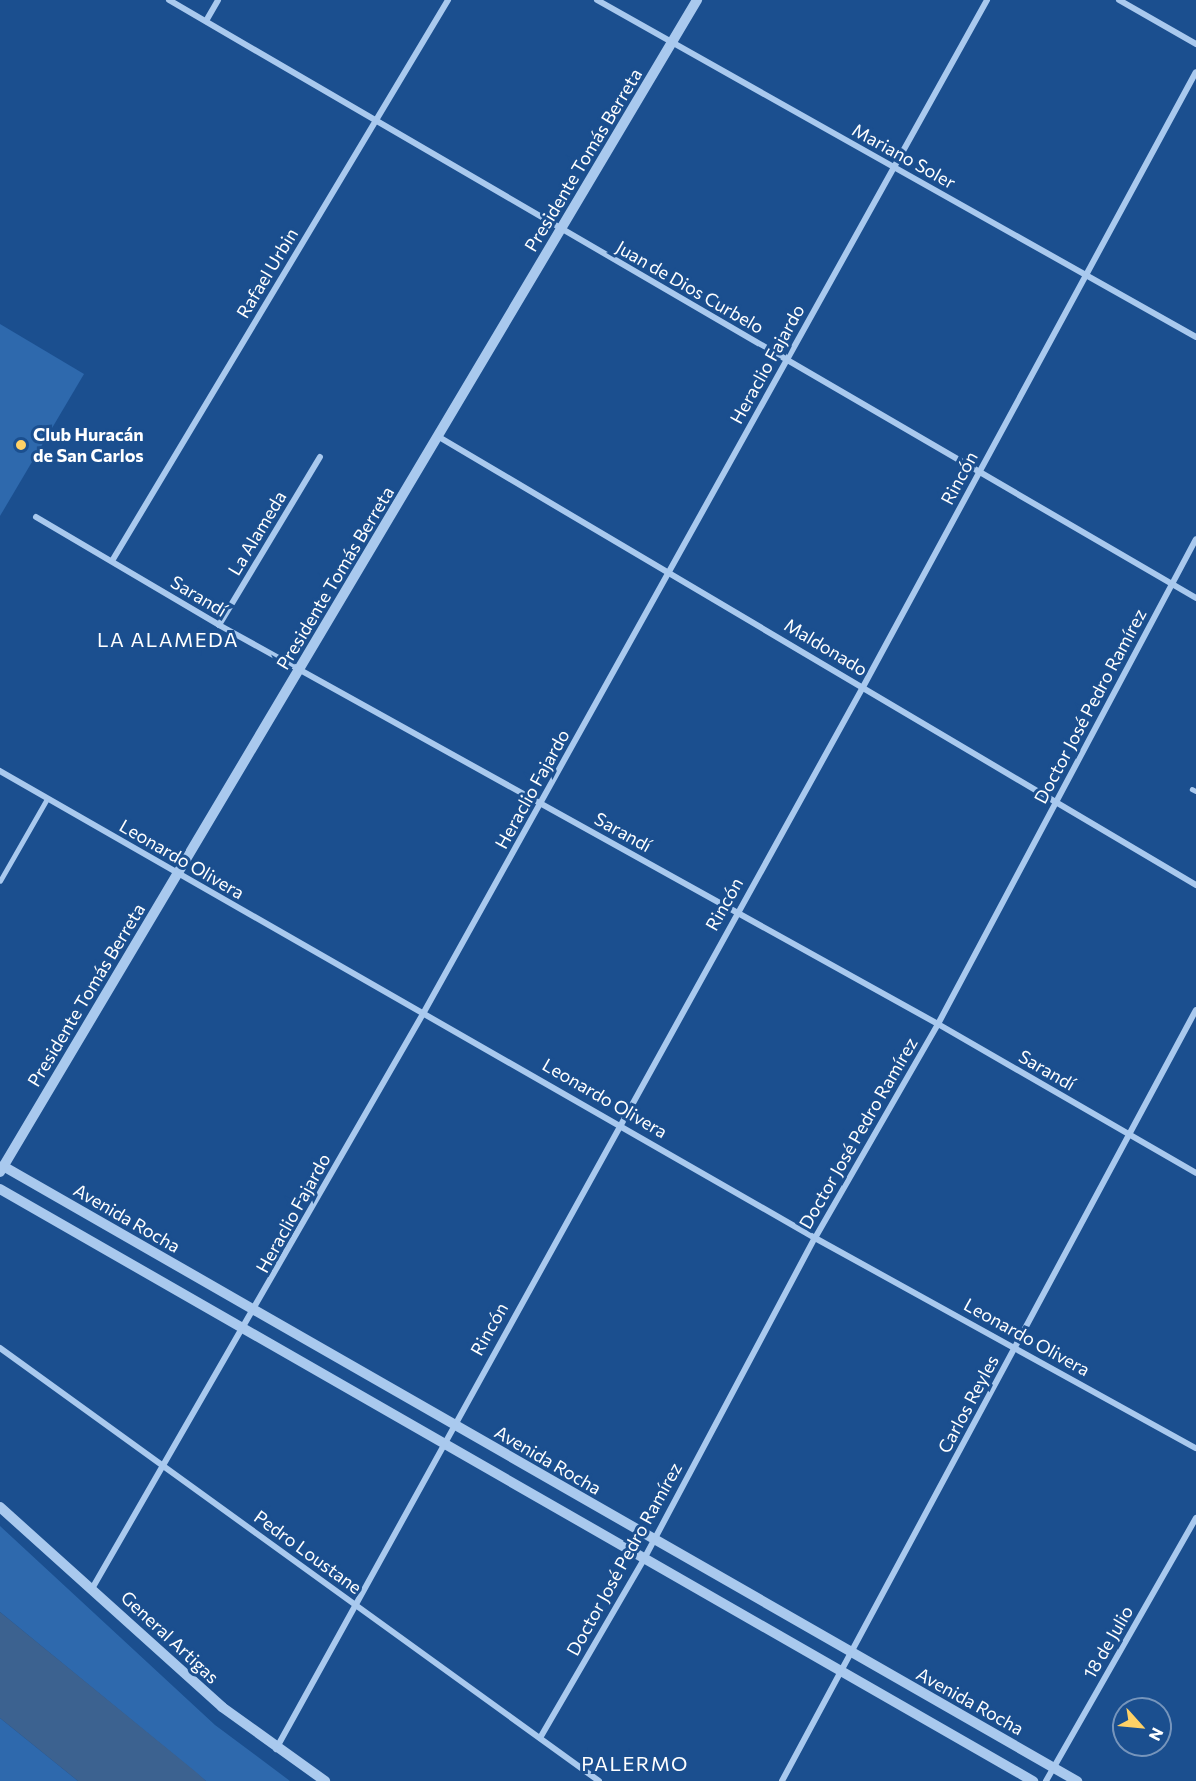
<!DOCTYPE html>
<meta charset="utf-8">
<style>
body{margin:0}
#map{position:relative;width:1196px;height:1781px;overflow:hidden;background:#1b4f8f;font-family:Commissioner,sans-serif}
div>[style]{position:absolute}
.green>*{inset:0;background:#2e69ad}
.water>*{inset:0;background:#3c6290}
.service>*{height:4.5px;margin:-2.25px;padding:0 2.25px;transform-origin:2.25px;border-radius:2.25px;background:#a9c9ee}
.minor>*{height:6px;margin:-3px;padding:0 3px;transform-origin:3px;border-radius:3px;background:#a9c9ee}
.tertiary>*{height:10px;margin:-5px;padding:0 5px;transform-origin:5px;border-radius:5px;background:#a9c9ee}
.dots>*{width:16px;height:16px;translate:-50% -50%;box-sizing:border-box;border:3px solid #1b4f8f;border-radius:50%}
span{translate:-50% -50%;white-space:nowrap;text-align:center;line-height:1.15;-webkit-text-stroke:6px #1b4f8f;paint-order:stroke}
.street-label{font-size:18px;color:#fff}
.poi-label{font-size:18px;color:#fff;font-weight:700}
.left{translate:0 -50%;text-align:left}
.neighbourhood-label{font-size:20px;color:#fff;letter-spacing:1.5px}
.north{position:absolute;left:1112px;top:1697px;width:60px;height:60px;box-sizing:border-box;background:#1b4f8f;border:2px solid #7695bc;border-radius:50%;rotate:117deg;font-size:16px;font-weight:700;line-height:24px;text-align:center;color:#fff}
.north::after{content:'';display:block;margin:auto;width:21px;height:27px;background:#ffd166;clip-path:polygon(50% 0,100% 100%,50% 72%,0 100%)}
</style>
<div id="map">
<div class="green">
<div style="clip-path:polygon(0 324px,84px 374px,0 516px)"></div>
<div style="clip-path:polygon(0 1526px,215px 1725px,290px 1781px,206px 1781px,0 1612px)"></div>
<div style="clip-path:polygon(0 1718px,78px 1781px,0 1781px)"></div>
</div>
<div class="water">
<div style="clip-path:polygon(0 1612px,196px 1772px,206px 1781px,78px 1781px,0 1718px)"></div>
</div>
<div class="service">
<div style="left:1192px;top:789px;width:4px;rotate:27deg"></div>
<div style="left:0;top:881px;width:95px;rotate:-60.2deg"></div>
</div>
<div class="minor">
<div style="left:169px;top:0;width:1188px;rotate:30.21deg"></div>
<div style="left:597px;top:0;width:687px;rotate:29.36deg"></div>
<div style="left:1119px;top:0;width:89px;rotate:29.7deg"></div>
<div style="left:206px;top:21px;width:24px;rotate:-60deg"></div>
<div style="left:439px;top:437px;width:880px;rotate:30.62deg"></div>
<div style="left:36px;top:517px;width:212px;rotate:30.5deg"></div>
<div style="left:219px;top:625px;width:822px;rotate:29.03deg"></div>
<div style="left:938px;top:1024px;width:298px;rotate:30deg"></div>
<div style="left:112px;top:561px;width:654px;rotate:-59.08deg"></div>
<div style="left:219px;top:625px;width:196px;rotate:-59deg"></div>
<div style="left:0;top:771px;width:939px;rotate:29.81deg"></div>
<div style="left:815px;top:1238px;width:435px;rotate:28.9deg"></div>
<div style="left:0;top:1348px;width:739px;rotate:35.86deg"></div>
<div style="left:93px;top:1587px;width:663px;rotate:-60.07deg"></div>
<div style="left:424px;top:1012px;width:1158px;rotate:-60.91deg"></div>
<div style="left:540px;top:1738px;width:207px;rotate:-59.8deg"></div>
<div style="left:644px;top:1559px;width:364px;rotate:-62deg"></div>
<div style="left:815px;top:1238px;width:247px;rotate:-60.1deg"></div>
<div style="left:938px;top:1024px;width:549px;rotate:-61.99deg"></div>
<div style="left:276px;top:1749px;width:1213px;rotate:-61.07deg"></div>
<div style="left:863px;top:687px;width:699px;rotate:-61.57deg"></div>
<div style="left:782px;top:1781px;width:875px;rotate:-61.77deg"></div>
<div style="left:1046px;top:1781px;width:303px;rotate:-60.3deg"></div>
</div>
<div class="tertiary">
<div style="left:3px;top:1166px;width:1238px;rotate:29.8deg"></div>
<div style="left:0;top:1172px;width:1364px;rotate:-59.26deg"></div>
<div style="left:0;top:1189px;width:1191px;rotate:29.82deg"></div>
<div style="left:0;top:1507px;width:299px;rotate:42deg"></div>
<div style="left:222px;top:1707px;width:127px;rotate:35.7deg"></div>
</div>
<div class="dots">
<div style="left:21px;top:445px;background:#ffd166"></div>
</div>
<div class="street-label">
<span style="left:904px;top:156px;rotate:29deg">Mariano Soler</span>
<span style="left:583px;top:160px;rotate:-59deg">Presidente Tomás Berreta</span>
<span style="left:267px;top:273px;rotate:-59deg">Rafael Urbin</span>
<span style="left:690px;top:287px;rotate:30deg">Juan de Dios Curbelo</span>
<span style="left:767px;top:364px;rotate:-61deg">Heraclio Fajardo</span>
<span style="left:959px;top:478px;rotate:-62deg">Rincón</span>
<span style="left:257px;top:533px;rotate:-59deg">La Alameda</span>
<span style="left:335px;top:578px;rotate:-59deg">Presidente Tomás Berreta</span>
<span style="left:199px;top:596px;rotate:31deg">Sarandí</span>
<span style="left:826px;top:647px;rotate:31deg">Maldonado</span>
<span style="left:1090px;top:706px;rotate:-62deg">Doctor José Pedro Ramírez</span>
<span style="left:532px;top:789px;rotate:-61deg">Heraclio Fajardo</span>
<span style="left:623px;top:832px;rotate:29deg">Sarandí</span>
<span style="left:182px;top:859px;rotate:30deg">Leonardo Olivera</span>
<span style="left:724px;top:904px;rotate:-61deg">Rincón</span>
<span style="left:86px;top:995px;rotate:-59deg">Presidente Tomás Berreta</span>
<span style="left:1047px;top:1070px;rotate:30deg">Sarandí</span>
<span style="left:605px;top:1098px;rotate:30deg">Leonardo Olivera</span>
<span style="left:858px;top:1133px;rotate:-60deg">Doctor José Pedro Ramírez</span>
<span style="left:293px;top:1213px;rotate:-61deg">Heraclio Fajardo</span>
<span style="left:127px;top:1218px;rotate:30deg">Avenida Rocha</span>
<span style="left:489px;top:1329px;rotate:-61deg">Rincón</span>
<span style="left:1027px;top:1337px;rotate:29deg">Leonardo Olivera</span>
<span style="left:968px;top:1404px;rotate:-62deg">Carlos Reyles</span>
<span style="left:548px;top:1460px;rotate:30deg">Avenida Rocha</span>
<span style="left:308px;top:1552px;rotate:36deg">Pedro Loustane</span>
<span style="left:624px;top:1559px;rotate:-61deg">Doctor José Pedro Ramírez</span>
<span style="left:170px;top:1637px;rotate:43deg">General Artigas</span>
<span style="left:1108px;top:1642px;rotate:-60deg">18 de Julio</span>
<span style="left:970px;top:1701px;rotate:29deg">Avenida Rocha</span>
</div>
<div class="poi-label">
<span class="left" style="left:33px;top:445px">Club Huracán<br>de San Carlos</span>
</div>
<div class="neighbourhood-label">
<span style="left:168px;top:639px">LA ALAMEDA</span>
<span style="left:635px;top:1763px">PALERMO</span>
</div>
<div class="north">N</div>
</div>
